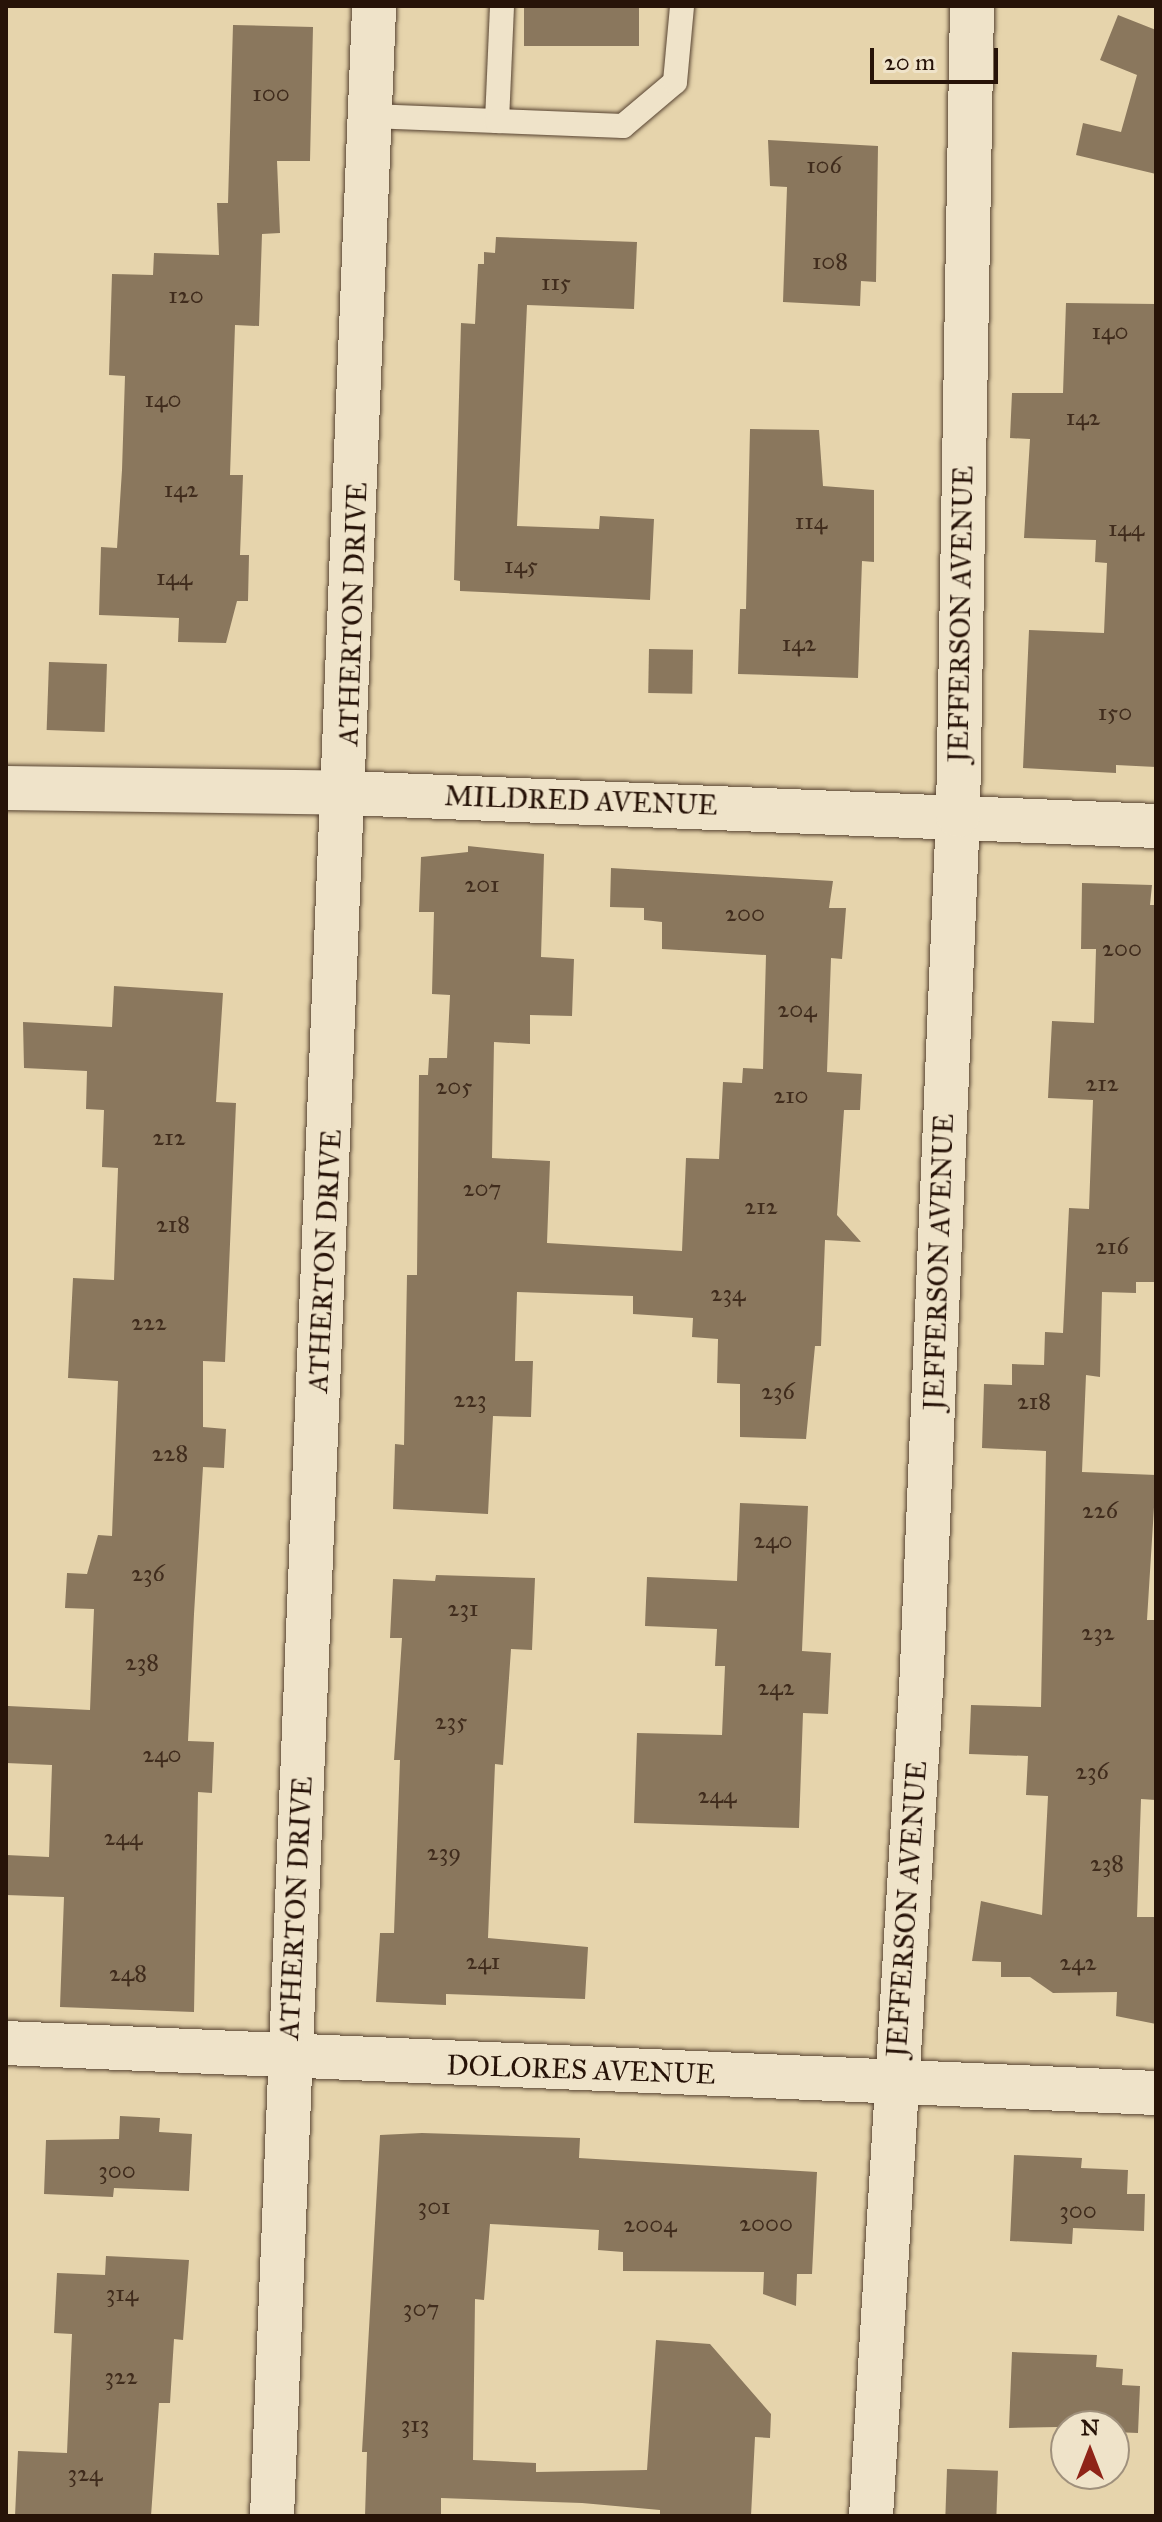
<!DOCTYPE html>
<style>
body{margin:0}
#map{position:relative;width:1162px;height:2522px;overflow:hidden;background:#e6d4ac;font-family:"IM FELL Great Primer",serif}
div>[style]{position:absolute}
.building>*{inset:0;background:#8a775d;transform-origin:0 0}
.roads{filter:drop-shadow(0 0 2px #574331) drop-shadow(0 0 2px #574331)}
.lane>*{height:24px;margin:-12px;padding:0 12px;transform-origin:12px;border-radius:12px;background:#efe3c9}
.street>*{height:44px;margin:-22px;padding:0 22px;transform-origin:22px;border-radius:22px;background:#efe3c9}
span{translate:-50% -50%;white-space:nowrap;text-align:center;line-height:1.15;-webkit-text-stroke:7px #efe3c9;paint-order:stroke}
.number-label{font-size:24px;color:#402c1d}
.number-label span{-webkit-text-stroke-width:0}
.street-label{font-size:28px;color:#271308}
.frame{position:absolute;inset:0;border:8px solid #271308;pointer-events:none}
.north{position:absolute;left:1050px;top:2410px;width:80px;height:80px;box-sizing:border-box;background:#efe3c9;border:2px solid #9f907c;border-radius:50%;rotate:0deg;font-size:22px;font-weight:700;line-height:32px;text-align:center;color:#271308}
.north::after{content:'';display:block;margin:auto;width:28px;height:36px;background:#8f2418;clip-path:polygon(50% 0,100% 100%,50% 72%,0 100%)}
.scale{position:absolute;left:870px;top:48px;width:128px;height:36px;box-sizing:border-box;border:4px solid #271308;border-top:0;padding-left:10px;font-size:24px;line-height:28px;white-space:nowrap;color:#271308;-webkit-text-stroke:6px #efe3c9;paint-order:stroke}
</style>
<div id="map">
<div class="building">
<div style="left:524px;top:6px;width:115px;height:40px"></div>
<div style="clip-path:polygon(1118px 15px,1156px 30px,1156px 174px,1076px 155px,1083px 123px,1121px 132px,1137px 75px,1100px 60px)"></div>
<div style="clip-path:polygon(233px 25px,313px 27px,310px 161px,277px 161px,280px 233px,262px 234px,259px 326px,235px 325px,230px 475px,243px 475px,240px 555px,249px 555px,248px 601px,237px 601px,226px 643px,178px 642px,179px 618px,99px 615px,101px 547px,117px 548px,122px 470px,125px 376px,109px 375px,112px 274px,153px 275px,154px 253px,219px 255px,217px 203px,228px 203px)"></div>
<div style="clip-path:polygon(768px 140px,878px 146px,876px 282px,861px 281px,860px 306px,783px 302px,787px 187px,770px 186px)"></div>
<div style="clip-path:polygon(496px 237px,637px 242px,634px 309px,527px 305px,517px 526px,599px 529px,600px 516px,654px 519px,650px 600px,460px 591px,460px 581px,454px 580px,461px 323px,475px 324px,478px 264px,484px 264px,484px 252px,495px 253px)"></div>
<div style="clip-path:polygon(1066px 303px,1156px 304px,1156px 767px,1116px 765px,1116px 773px,1023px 768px,1029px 630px,1104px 633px,1107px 563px,1095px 562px,1096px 540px,1024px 538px,1030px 439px,1010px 438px,1012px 393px,1063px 393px)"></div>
<div style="clip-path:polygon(750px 429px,819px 430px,823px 486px,874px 490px,874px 562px,862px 561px,858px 678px,738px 674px,740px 609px,746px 609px)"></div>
<div style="left:649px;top:649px;width:44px;height:44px;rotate:1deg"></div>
<div style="left:49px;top:662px;width:58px;height:68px;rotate:2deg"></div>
<div style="clip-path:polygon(468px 846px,544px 854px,541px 957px,574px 959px,572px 1016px,530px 1015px,530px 1044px,494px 1042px,492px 1158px,550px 1161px,547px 1243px,682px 1251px,686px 1158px,719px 1159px,723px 1082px,742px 1083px,743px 1068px,763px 1069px,766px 955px,662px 949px,662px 922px,644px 920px,644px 908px,610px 907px,611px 868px,833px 881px,829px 908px,846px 908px,842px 959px,831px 958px,827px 1072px,862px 1074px,860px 1110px,844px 1110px,837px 1215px,861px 1242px,825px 1240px,821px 1346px,815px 1346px,806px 1439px,740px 1437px,740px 1384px,717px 1383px,718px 1339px,692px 1337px,693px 1318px,633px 1314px,633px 1296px,517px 1292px,515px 1361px,533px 1361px,531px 1417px,493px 1416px,488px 1514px,393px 1509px,395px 1444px,404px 1445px,407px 1275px,417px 1275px,419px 1075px,428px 1075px,429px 1058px,447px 1058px,450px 995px,432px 994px,434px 912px,419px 912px,421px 857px,468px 852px)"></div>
<div style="clip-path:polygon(1082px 883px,1152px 885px,1150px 905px,1156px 905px,1156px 1282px,1136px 1282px,1136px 1293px,1102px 1292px,1100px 1377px,1086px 1375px,1082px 1472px,1156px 1475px,1147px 1620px,1154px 1620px,1156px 1800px,1141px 1799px,1137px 1917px,1155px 1917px,1156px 2024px,1116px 2016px,1117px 1992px,1053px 1993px,1030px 1977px,1001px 1977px,1001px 1962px,972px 1961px,981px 1901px,1042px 1915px,1048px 1796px,1026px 1795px,1028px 1756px,969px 1754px,971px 1705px,1041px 1707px,1046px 1451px,982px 1448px,984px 1384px,1012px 1385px,1012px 1364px,1044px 1365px,1045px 1332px,1063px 1333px,1069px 1208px,1089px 1209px,1093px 1100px,1048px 1098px,1052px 1021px,1094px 1023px,1096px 949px,1081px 949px)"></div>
<div style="clip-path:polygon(114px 986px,223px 993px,216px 1102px,236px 1103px,225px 1362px,203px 1361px,203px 1427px,226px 1429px,224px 1468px,203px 1467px,194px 1614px,188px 1741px,214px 1742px,212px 1793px,198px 1792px,194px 2012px,60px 2007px,64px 1897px,6px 1895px,6px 1855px,49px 1857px,52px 1765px,6px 1763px,8px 1706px,90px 1710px,94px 1609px,65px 1608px,67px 1573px,87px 1574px,98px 1535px,112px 1536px,118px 1381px,68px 1378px,73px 1278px,114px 1280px,118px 1168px,102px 1167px,104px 1110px,86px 1109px,87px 1071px,24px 1068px,23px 1022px,112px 1027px)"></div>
<div style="clip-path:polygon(740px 1503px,808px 1506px,802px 1651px,831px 1653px,828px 1714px,803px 1713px,799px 1828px,634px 1823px,637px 1733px,722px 1735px,725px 1666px,715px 1666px,717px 1629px,645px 1626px,647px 1577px,737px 1581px)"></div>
<div style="clip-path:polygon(436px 1575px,535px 1578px,532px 1650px,511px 1649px,503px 1765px,495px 1764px,488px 1938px,588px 1947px,585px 1999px,446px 1994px,446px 2005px,376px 2002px,380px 1933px,394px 1933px,400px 1760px,394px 1760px,402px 1638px,390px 1638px,393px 1579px,435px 1581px)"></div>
<div style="clip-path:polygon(120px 2116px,160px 2118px,159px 2132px,192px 2134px,189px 2191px,114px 2188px,113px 2197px,44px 2194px,46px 2140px,119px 2139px)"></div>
<div style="clip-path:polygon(422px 2133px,580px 2138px,579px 2158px,817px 2172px,812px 2274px,797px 2274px,796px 2306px,763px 2294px,764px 2272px,623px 2271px,623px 2252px,598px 2250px,599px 2230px,490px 2224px,484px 2300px,475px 2299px,473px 2460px,536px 2463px,536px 2472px,647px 2470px,656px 2340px,710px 2344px,771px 2414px,770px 2438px,755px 2437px,751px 2516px,660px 2516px,660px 2510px,582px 2503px,441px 2498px,441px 2516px,365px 2516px,367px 2452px,362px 2452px,380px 2135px)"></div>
<div style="clip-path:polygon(1014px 2155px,1082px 2158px,1081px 2168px,1128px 2170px,1127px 2194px,1145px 2194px,1144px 2231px,1073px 2228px,1072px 2244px,1010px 2241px)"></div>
<div style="clip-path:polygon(106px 2256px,189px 2260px,183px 2340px,174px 2339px,170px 2403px,159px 2403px,151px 2516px,15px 2516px,18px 2451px,67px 2453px,72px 2334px,54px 2333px,57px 2273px,105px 2275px)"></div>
<div style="clip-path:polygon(1012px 2352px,1097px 2355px,1096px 2367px,1123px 2369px,1122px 2385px,1140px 2386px,1138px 2433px,1114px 2432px,1114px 2426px,1009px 2428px)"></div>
<div style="left:947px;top:2469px;width:51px;height:47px;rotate:2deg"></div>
</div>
<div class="roads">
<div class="lane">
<div style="left:370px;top:116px;width:127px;rotate:2.3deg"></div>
<div style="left:497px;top:121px;width:115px;rotate:-87.5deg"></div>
<div style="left:497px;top:121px;width:126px;rotate:2.3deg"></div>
<div style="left:623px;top:126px;width:68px;rotate:-40.2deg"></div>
<div style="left:675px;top:82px;width:76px;rotate:-84.7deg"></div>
</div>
<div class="street">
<div style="left:6px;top:788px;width:340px;rotate:0.8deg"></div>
<div style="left:346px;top:793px;width:811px;rotate:2.33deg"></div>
<div style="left:6px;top:2043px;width:1151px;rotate:2.49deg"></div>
<div style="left:272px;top:2516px;width:2512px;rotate:-87.67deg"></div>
<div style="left:871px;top:2516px;width:828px;rotate:-86.54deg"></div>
<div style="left:921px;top:1690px;width:876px;rotate:-87.58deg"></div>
<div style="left:958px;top:815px;width:809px;rotate:-89.01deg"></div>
</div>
</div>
<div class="number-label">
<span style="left:271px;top:94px">100</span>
<span style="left:824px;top:166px">106</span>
<span style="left:830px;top:262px">108</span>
<span style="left:556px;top:283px">115</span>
<span style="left:186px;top:296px">120</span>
<span style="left:1110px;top:332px">140</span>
<span style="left:163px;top:400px">140</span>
<span style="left:1083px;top:418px">142</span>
<span style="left:181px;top:490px">142</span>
<span style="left:811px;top:522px">114</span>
<span style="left:1126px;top:529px">144</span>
<span style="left:521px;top:566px">145</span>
<span style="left:174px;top:578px">144</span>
<span style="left:799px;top:644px">142</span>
<span style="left:1115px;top:713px">150</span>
<span style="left:482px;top:885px">201</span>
<span style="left:745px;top:914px">200</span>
<span style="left:1122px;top:949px">200</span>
<span style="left:797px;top:1010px">204</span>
<span style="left:1102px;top:1084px">212</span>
<span style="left:454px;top:1087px">205</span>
<span style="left:791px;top:1096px">210</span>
<span style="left:169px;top:1138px">212</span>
<span style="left:482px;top:1189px">207</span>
<span style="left:761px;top:1207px">212</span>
<span style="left:173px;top:1225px">218</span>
<span style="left:1112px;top:1247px">216</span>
<span style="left:728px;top:1294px">234</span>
<span style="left:149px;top:1323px">222</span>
<span style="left:778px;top:1392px">236</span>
<span style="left:470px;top:1400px">223</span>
<span style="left:1034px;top:1402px">218</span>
<span style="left:170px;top:1454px">228</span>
<span style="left:1100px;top:1511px">226</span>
<span style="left:773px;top:1541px">240</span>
<span style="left:148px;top:1574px">236</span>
<span style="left:463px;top:1609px">231</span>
<span style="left:1098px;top:1633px">232</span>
<span style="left:142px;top:1663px">238</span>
<span style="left:776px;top:1688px">242</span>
<span style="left:451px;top:1722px">235</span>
<span style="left:162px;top:1755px">240</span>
<span style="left:1092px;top:1772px">236</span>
<span style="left:717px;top:1796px">244</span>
<span style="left:123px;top:1838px">244</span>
<span style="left:444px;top:1853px">239</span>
<span style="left:1107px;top:1864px">238</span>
<span style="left:483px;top:1962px">241</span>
<span style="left:1078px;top:1963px">242</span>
<span style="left:128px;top:1974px">248</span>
<span style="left:117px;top:2171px">300</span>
<span style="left:434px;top:2207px">301</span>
<span style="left:1078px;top:2211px">300</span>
<span style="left:766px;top:2224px">2000</span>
<span style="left:650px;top:2225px">2004</span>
<span style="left:122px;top:2294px">314</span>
<span style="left:421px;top:2309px">307</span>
<span style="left:121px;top:2377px">322</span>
<span style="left:415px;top:2425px">313</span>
<span style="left:85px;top:2474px">324</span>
</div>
<div class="street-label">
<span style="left:353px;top:614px;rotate:-88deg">ATHERTON DRIVE</span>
<span style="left:961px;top:614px;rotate:-89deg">JEFFERSON AVENUE</span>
<span style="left:581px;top:801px;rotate:2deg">MILDRED AVENUE</span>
<span style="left:325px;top:1261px;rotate:-87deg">ATHERTON DRIVE</span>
<span style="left:939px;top:1262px;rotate:-88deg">JEFFERSON AVENUE</span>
<span style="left:296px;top:1908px;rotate:-87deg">ATHERTON DRIVE</span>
<span style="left:907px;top:1909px;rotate:-86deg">JEFFERSON AVENUE</span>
<span style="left:581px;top:2070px;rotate:2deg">DOLORES AVENUE</span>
</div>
<div class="frame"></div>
<div class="north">N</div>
<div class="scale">20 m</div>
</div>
